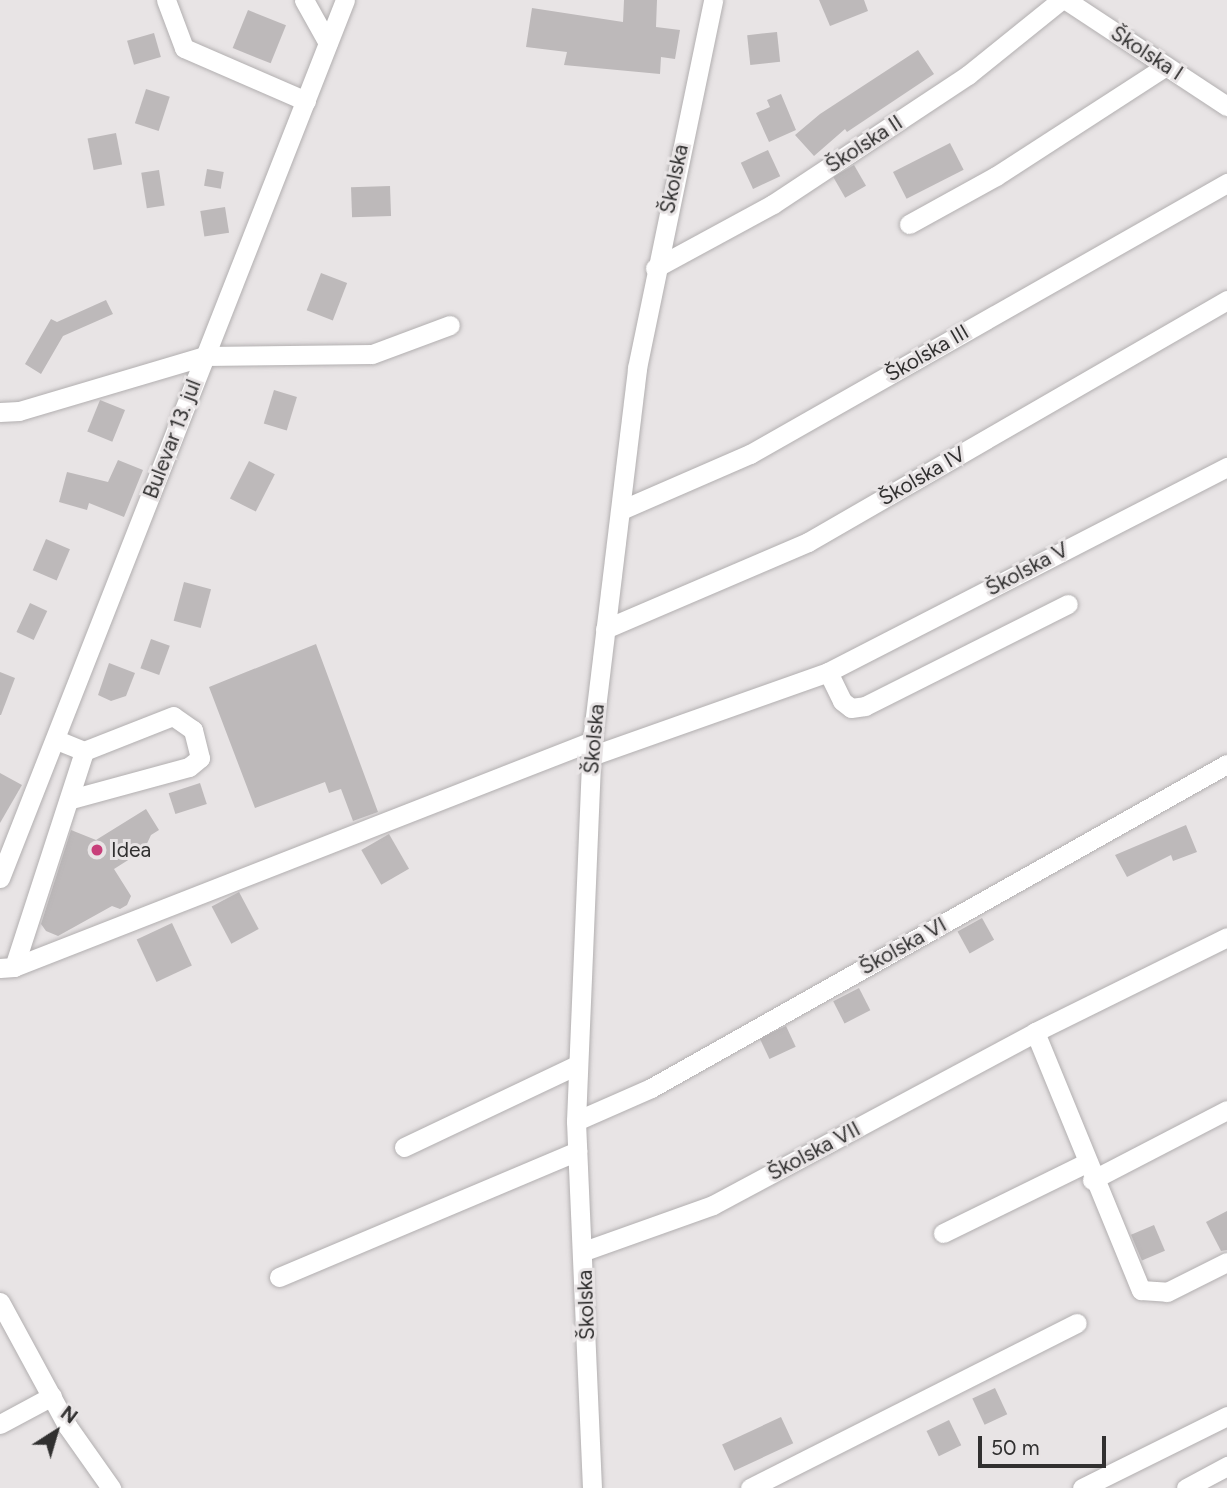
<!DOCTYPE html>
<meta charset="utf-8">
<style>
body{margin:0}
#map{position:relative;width:1227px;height:1488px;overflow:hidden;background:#e8e4e5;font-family:Figtree,sans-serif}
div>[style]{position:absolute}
.building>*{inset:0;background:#bdb9ba;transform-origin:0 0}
.roads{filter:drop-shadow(0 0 2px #b2afb0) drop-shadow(0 0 2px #b2afb0)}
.minor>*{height:19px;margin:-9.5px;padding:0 9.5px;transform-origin:9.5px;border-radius:9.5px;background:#fff}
.dots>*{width:19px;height:19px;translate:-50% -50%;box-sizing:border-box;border:4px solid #e8e4e5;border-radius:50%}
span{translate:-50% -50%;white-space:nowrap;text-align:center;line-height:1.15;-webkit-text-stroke:6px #e8e4e5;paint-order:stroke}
.street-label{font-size:21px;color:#313030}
.poi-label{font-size:21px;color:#313030}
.left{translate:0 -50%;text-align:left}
.north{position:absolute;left:21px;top:1397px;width:70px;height:70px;-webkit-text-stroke:5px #e8e4e5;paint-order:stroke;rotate:37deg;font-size:19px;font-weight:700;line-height:28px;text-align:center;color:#313030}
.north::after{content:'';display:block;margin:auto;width:24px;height:32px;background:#313030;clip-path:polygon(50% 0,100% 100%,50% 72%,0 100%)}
.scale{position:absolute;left:978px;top:1436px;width:128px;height:32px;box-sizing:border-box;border:4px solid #313030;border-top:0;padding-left:9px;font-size:21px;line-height:24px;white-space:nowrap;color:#313030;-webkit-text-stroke:5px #e8e4e5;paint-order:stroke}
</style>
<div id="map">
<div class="building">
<div style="clip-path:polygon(624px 0,657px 0,656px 27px,680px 30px,675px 59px,661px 57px,660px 74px,564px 65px,567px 52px,526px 47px,532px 8px,623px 22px)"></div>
<div style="clip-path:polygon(819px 0,864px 0,868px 11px,830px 26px)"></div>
<div style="left:248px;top:10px;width:41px;height:41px;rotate:22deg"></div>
<div style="left:777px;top:32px;width:30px;height:30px;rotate:84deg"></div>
<div style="left:154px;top:33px;width:25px;height:28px;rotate:74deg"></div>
<div style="clip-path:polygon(918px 50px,934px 74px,847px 132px,845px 129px,814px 156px,795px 135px,820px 114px)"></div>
<div style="left:146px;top:89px;width:25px;height:36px;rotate:18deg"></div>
<div style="clip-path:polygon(781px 94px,796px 130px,769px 142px,756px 113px,770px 107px,767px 100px)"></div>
<div style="left:116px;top:133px;width:32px;height:29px;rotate:79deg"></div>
<div style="left:950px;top:143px;width:30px;height:64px;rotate:63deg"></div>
<div style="left:768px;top:150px;width:29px;height:30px;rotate:65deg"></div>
<div style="left:854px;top:165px;width:24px;height:24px;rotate:60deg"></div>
<div style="left:207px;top:169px;width:17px;height:17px;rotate:10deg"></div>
<div style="left:159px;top:170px;width:36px;height:18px;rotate:81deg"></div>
<div style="left:390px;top:186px;width:30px;height:39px;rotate:88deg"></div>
<div style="left:225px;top:207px;width:26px;height:25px;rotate:81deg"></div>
<div style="left:321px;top:273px;width:28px;height:40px;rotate:21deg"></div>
<div style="clip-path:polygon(106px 300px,113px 314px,63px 336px,41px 374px,25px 364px,51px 319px,57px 322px)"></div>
<div style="left:274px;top:390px;width:24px;height:35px;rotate:17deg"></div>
<div style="left:100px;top:400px;width:27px;height:34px;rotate:22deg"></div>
<div style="clip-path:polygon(118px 460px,143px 470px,124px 517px,89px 503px,87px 510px,59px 502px,67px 472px,108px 482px)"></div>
<div style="left:249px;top:461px;width:29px;height:42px;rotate:27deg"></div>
<div style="left:46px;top:539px;width:26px;height:34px;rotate:23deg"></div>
<div style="left:184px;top:582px;width:28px;height:40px;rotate:15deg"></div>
<div style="left:30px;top:603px;width:19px;height:32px;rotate:25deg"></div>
<div style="left:151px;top:639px;width:20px;height:31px;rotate:20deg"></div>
<div style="clip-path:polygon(316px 644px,378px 812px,353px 821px,341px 789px,329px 793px,325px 782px,255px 808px,209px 687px)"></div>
<div style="clip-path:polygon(109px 663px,135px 673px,126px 696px,111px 701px,98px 695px)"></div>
<div style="clip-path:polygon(0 672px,15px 678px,1px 715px,0 715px)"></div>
<div style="clip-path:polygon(0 773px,22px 785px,0 823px)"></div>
<div style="left:200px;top:783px;width:22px;height:33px;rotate:72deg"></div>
<div style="clip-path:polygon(146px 809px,159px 830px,151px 835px,144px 850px,114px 869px,131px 896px,127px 905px,120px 909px,112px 906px,58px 936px,46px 931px,41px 924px,71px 830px,96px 840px)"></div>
<div style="clip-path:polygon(1186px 825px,1197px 852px,1173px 861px,1171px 855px,1127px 877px,1115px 855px)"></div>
<div style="left:389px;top:834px;width:40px;height:32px;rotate:60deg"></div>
<div style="left:239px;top:892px;width:42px;height:31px;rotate:62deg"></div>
<div style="left:982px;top:918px;width:25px;height:28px;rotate:61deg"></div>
<div style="left:172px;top:923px;width:47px;height:39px;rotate:65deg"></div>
<div style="left:859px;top:988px;width:25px;height:29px;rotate:63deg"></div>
<div style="left:786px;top:1026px;width:23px;height:29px;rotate:65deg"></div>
<div style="clip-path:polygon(1227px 1211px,1227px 1250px,1221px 1251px,1206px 1222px)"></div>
<div style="left:1154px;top:1225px;width:28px;height:25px;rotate:67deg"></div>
<div style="left:995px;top:1388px;width:29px;height:25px;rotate:65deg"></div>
<div style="left:781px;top:1417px;width:29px;height:65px;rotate:65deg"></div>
<div style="left:949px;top:1420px;width:28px;height:25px;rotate:64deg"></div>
</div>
<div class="roads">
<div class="minor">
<div style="left:166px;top:0;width:51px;rotate:69.4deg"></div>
<div style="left:184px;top:48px;width:133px;rotate:23.5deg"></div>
<div style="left:304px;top:0;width:49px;rotate:60.8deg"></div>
<div style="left:1066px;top:0;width:193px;rotate:33.4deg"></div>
<div style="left:909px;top:224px;width:99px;rotate:-28.9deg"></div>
<div style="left:996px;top:176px;width:202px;rotate:-32.9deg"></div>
<div style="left:655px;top:268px;width:134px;rotate:-28.5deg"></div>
<div style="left:773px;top:204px;width:234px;rotate:-33.5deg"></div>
<div style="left:968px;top:75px;width:119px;rotate:-38.9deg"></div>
<div style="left:0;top:412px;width:19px;rotate:-3deg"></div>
<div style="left:19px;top:411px;width:194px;rotate:-16.5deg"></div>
<div style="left:205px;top:356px;width:167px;rotate:-0.7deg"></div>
<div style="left:372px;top:354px;width:83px;rotate:-20.4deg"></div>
<div style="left:621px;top:510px;width:141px;rotate:-23.5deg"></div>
<div style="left:750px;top:454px;width:549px;rotate:-29.6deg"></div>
<div style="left:605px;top:629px;width:221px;rotate:-23.2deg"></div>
<div style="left:808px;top:542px;width:484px;rotate:-30deg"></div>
<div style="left:828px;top:672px;width:449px;rotate:-27.2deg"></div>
<div style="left:591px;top:756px;width:251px;rotate:-19.5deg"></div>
<div style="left:828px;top:672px;width:32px;rotate:64deg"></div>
<div style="left:842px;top:701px;width:11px;rotate:38deg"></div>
<div style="left:851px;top:708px;width:14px;rotate:-8deg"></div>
<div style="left:865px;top:706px;width:227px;rotate:-26.7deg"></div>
<div style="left:71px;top:799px;width:122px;rotate:-15.2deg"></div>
<div style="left:189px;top:767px;width:14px;rotate:-39deg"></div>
<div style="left:200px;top:758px;width:29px;rotate:-104deg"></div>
<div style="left:193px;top:730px;width:24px;rotate:-145deg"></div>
<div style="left:173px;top:716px;width:96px;rotate:158.5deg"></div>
<div style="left:0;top:878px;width:943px;rotate:-68.55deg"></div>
<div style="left:14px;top:967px;width:227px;rotate:-72deg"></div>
<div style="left:84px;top:751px;width:31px;rotate:-158deg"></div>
<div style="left:0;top:968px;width:14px;rotate:-4deg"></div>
<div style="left:14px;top:967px;width:621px;rotate:-21.36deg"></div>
<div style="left:1035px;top:1032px;width:279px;rotate:67.7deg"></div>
<div style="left:1141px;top:1290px;width:26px;rotate:4deg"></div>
<div style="left:1167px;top:1292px;width:67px;rotate:-26.6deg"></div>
<div style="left:576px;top:1121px;width:82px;rotate:-23.7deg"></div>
<div style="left:651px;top:1088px;width:661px;rotate:-29.36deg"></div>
<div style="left:404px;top:1147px;width:191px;rotate:-25.4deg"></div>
<div style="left:1092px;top:1180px;width:152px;rotate:-27.4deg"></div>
<div style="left:943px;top:1233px;width:159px;rotate:-26.1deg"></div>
<div style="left:584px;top:1251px;width:137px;rotate:-19.6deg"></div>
<div style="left:713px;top:1205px;width:366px;rotate:-28.2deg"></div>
<div style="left:1035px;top:1032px;width:214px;rotate:-26.3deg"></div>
<div style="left:279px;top:1277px;width:324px;rotate:-22.9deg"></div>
<div style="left:0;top:1302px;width:142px;rotate:61.5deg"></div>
<div style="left:68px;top:1427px;width:75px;rotate:54.8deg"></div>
<div style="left:0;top:1424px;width:59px;rotate:-28.3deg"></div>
<div style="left:592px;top:1488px;width:367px;rotate:-92.5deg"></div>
<div style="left:576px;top:1121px;width:380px;rotate:-87.6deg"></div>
<div style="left:592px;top:741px;width:376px;rotate:-83.1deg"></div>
<div style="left:637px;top:368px;width:376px;rotate:-78.3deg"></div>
<div style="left:750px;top:1488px;width:366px;rotate:-26.8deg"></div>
<div style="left:1082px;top:1488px;width:162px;rotate:-26.4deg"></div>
<div style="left:1186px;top:1488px;width:47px;rotate:-28.2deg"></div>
</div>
</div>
<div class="dots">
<div style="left:97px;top:850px;background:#c83f7a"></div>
</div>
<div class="street-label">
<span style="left:1147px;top:53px;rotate:33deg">Školska I</span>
<span style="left:864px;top:144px;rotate:-33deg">Školska II</span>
<span style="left:674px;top:179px;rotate:-78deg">Školska</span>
<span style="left:927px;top:353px;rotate:-30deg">Školska III</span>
<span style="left:172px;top:439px;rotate:-69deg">Bulevar 13. jul</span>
<span style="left:922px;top:476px;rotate:-30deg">Školska IV</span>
<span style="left:1027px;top:569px;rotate:-28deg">Školska V</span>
<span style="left:594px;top:739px;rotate:-85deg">Školska</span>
<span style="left:903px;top:946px;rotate:-29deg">Školska VI</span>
<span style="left:814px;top:1151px;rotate:-28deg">Školska VII</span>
<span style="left:586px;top:1305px;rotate:-92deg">Školska</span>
</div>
<div class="poi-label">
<span class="left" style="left:111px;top:850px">Idea</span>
</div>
<div class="north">N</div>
<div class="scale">50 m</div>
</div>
